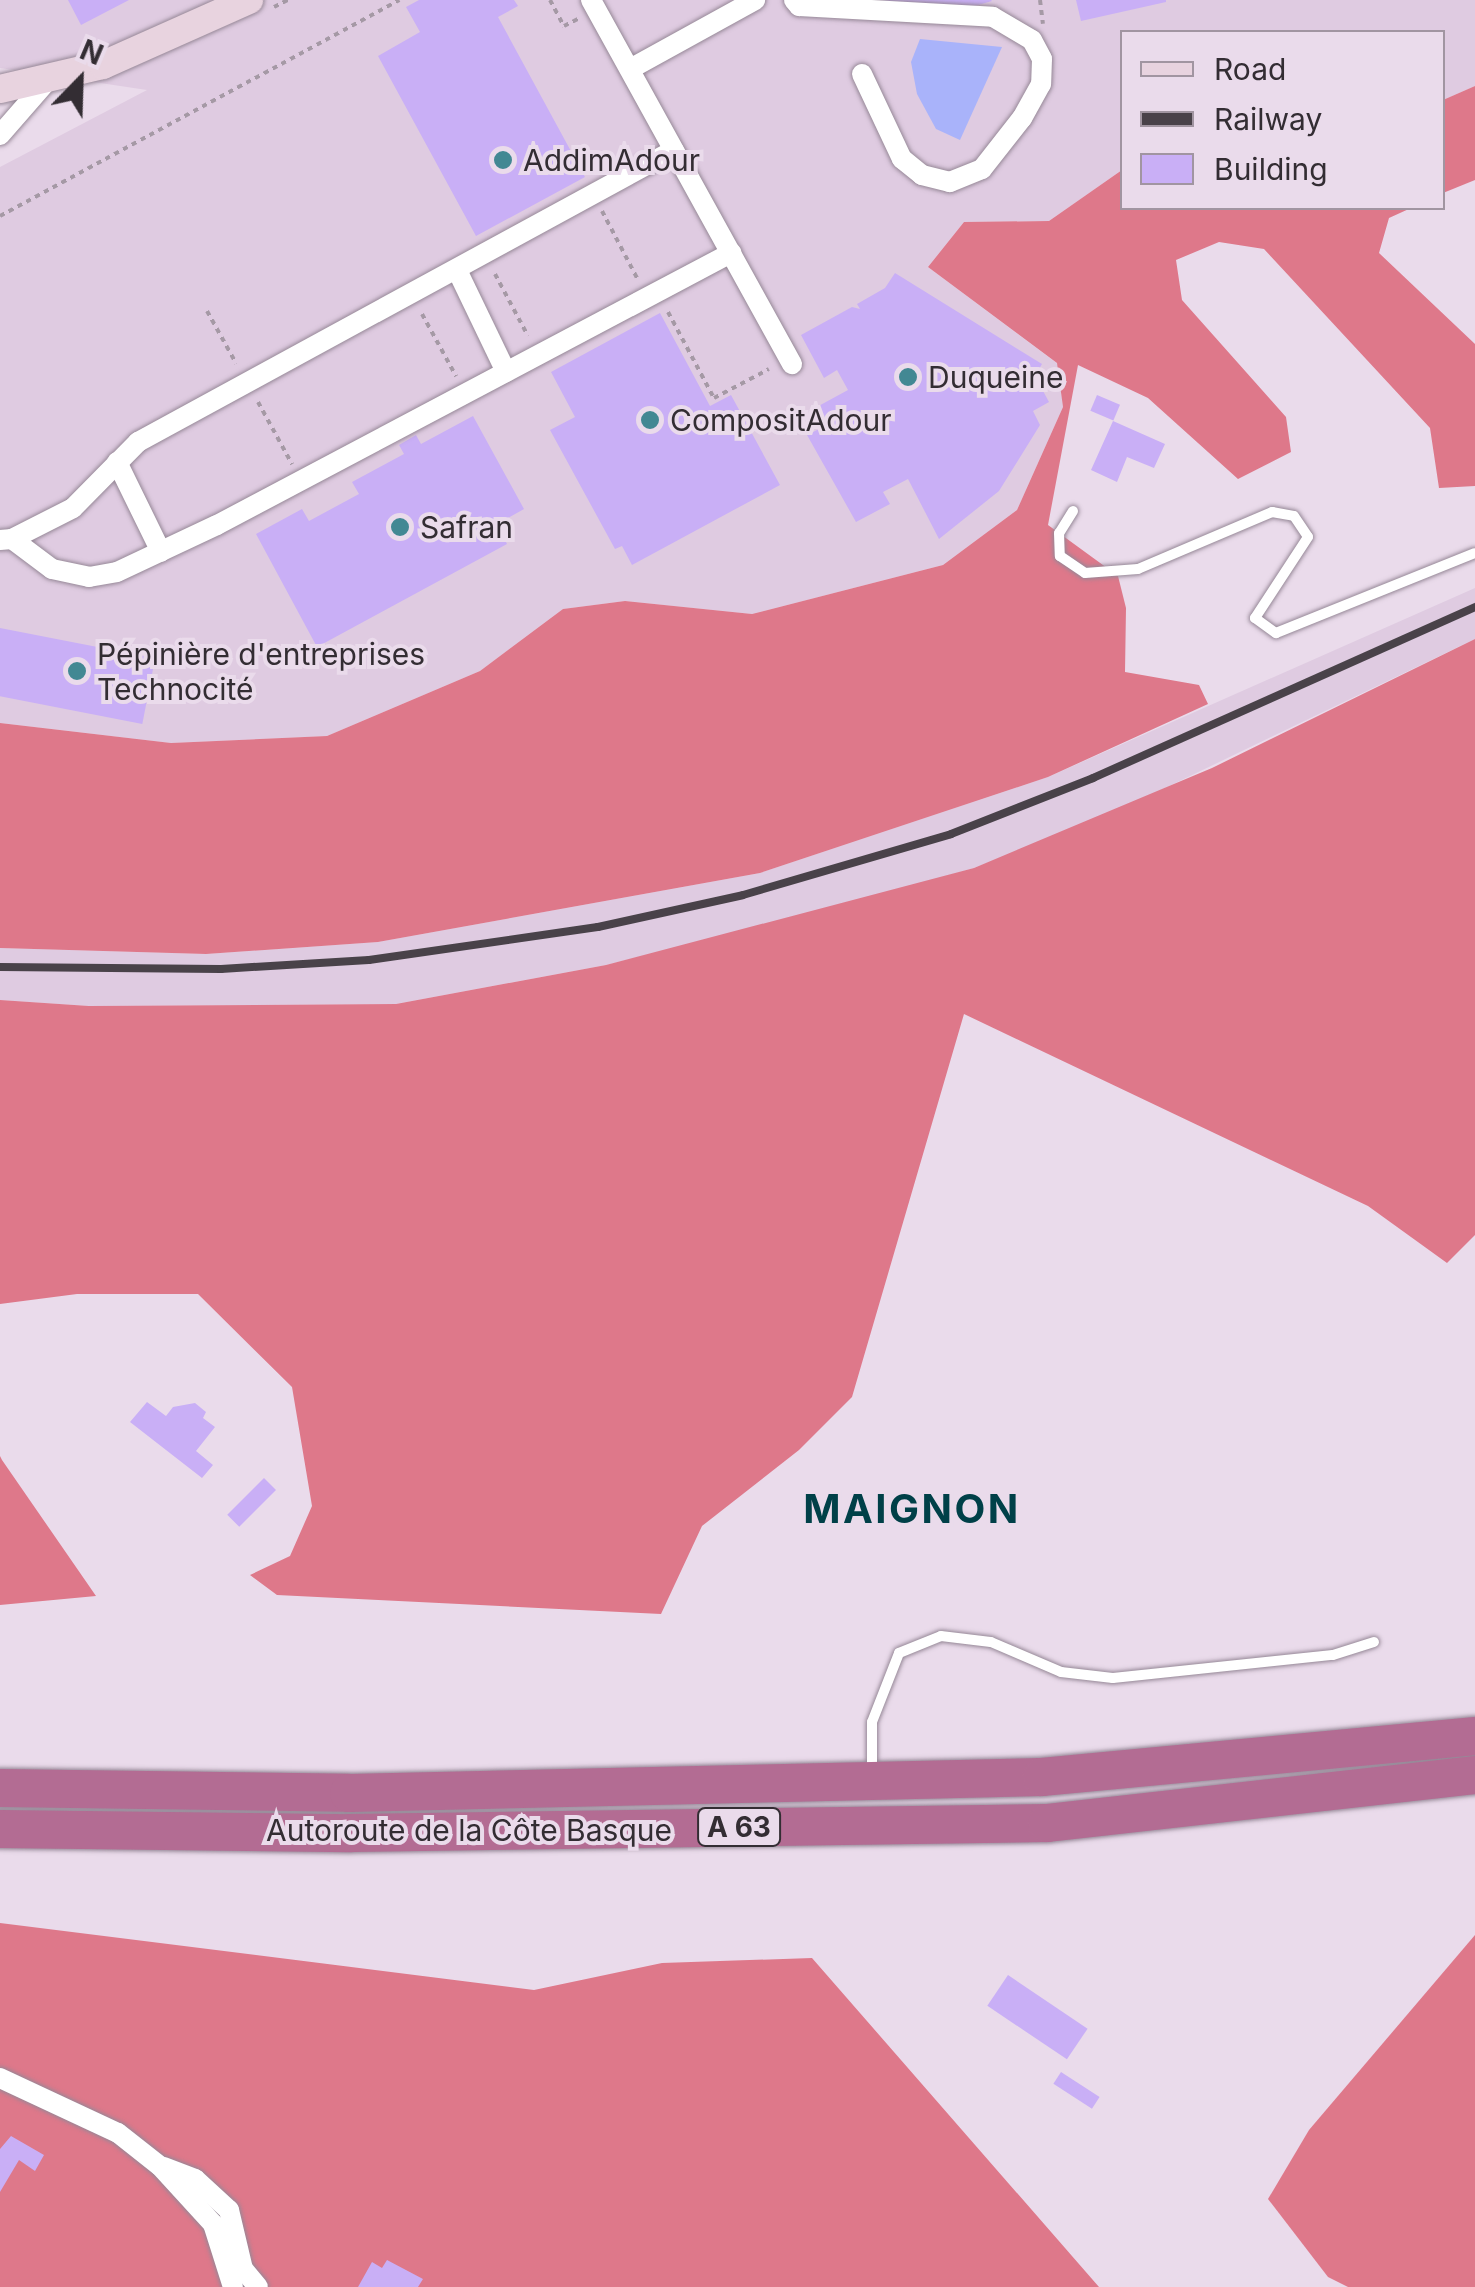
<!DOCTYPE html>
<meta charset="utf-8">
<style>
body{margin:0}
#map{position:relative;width:1475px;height:2287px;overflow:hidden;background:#eadbeb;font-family:Inter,sans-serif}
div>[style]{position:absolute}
.built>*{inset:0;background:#dfcbe1}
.forest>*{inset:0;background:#de788a}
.water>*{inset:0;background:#a9b3fa}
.building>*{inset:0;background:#c9aff6;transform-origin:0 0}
.path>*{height:4px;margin-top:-2px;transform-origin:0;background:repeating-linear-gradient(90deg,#a599a5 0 5px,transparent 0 10px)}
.roads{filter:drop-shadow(0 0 2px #968897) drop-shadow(0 0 2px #968897)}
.lane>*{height:10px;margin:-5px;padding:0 5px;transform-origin:5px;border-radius:5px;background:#fff}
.street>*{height:20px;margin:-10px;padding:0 10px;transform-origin:10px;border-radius:10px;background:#fff}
.secondary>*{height:28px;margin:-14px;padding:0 14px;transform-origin:14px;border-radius:14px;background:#e8d3df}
.highway>*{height:38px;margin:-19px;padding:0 19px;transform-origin:19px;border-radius:19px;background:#b36c93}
.rail>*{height:8px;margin:-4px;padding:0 4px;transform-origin:4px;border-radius:4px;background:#494249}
.dots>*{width:28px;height:28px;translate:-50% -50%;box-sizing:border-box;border:5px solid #eadbeb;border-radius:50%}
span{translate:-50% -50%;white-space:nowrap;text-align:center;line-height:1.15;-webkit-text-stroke:8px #eadbeb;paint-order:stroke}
.shield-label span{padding:2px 8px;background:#eadbeb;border:2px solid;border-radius:8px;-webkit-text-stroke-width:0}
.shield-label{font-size:28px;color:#332d33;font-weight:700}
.poi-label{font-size:30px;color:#332d33}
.left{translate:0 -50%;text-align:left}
.street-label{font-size:30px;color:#332d33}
.district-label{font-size:40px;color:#004048;font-weight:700;letter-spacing:2.5px}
.legend{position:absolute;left:1120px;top:30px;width:325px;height:180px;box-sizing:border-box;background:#eadbeb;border:2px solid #a195a1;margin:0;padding:12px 18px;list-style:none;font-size:30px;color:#332d33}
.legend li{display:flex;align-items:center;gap:20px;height:50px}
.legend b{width:50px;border:2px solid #a195a1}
.north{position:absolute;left:30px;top:30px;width:100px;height:100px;-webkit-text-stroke:8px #eadbeb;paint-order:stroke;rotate:23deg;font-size:28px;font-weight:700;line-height:40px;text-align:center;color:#332d33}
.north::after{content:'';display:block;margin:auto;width:35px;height:45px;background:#332d33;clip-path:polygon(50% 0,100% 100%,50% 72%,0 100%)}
</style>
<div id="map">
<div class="built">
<div style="clip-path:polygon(0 0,1475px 0,1475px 86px,1443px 100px,1442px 32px,1122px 32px,1122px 170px,1049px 221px,964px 222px,928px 267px,1058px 364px,1063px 407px,1017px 510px,943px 565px,752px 614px,625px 601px,563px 609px,480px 671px,327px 736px,171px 743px,0 723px,0 167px,147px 90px,0 68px)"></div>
<div style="clip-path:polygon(1475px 588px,1475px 639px,1109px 815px,974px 868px,838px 907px,606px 965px,396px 1004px,89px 1006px,0 1000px,0 948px,206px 954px,378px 942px,760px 873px,1048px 777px)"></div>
</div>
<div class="forest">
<div style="clip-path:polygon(1475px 86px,1475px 180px,1443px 193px,1443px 100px)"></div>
<div style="clip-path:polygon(1122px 170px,1122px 208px,1411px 208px,1389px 218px,1379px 253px,1475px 344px,1475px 486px,1439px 488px,1430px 428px,1264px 249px,1219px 242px,1176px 260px,1182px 300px,1286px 417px,1291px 452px,1238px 479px,1148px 398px,1078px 365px,1048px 525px,1118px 576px,1126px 608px,1125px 672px,1199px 685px,1208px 704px,1048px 777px,760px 873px,378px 942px,206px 954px,0 948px,0 723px,171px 743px,327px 736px,480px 671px,563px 609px,625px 601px,752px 614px,943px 565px,1017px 510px,1063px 407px,1057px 363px,928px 267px,964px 222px,1049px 221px)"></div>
<div style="clip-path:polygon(1475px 639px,1475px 1235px,1447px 1263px,1368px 1206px,964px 1014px,852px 1397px,799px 1450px,702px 1526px,661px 1614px,277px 1595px,250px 1575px,290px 1556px,312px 1506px,292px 1387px,198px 1294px,77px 1294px,0 1304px,0 1000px,89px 1006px,396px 1004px,606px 965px,974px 868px,1212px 768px)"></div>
<div style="clip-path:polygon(0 1456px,2px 1460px,96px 1596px,0 1605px)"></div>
<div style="clip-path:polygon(0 1923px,534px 1990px,662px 1963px,812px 1958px,1099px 2287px,0 2287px)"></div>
<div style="clip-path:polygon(1475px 1935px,1475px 2287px,1348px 2287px,1328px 2277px,1268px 2199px,1309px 2130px)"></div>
</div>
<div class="water">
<div style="clip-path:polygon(920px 39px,1002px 47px,960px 140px,936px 129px,917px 94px,911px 62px)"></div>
</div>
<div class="building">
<div style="clip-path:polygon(68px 0,129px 0,81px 25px)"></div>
<div style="clip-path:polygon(419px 0,514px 0,518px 6px,498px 17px,585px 177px,476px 236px,378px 56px,420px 32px,406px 7px)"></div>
<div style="clip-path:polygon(880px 0,991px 0,992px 1px,964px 9px)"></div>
<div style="clip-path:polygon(1076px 0,1166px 0,1166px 2px,1081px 21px)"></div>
<div style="clip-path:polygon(895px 273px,1042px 364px,1035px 376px,1049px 402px,1033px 411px,1040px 425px,999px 491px,939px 539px,908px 479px,883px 492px,890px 504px,856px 522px,807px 435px,823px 427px,813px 409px,848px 390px,837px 370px,824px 378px,801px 335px,852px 307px,860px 309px,857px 304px,885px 288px)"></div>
<div style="clip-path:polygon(660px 313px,710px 406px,731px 395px,780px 485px,632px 565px,622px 546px,615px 549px,550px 430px,575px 417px,551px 372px)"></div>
<div style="left:1097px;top:395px;width:25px;height:17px;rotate:23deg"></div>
<div style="clip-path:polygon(473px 416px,524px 509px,497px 524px,507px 544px,317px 647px,256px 534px,302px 509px,309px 521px,359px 494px,352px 482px,404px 454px,399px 445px,416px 435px,421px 444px)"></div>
<div style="clip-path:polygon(1113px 421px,1165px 444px,1154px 468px,1127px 457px,1117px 482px,1091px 470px)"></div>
<div style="left:0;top:628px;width:158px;height:67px;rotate:11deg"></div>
<div style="clip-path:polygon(147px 1402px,166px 1416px,173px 1407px,195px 1403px,206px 1412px,203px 1418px,215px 1427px,196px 1451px,213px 1465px,202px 1478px,130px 1422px)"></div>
<div style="left:264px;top:1478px;width:17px;height:52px;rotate:45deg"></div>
<div style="left:1008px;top:1975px;width:96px;height:37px;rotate:34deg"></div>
<div style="left:1061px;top:2072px;width:46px;height:14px;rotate:33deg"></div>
<div style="clip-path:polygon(11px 2136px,44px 2155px,35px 2171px,19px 2160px,0 2192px,0 2149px)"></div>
<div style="clip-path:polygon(387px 2260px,423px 2279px,418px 2287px,358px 2287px,372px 2262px,382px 2268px)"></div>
</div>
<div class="path">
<div style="left:550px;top:0;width:30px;rotate:62deg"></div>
<div style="left:564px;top:26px;width:16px;rotate:-27deg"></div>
<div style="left:1040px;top:0;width:24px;rotate:83deg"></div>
<div style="left:274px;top:7px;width:16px;rotate:-27deg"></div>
<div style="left:602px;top:211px;width:76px;rotate:62.4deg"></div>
<div style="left:0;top:216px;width:454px;rotate:-28.4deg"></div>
<div style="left:495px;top:274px;width:70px;rotate:62deg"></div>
<div style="left:207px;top:311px;width:60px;rotate:60.9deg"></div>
<div style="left:668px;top:312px;width:98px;rotate:61.9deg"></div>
<div style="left:714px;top:398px;width:62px;rotate:-27.8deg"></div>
<div style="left:422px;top:314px;width:71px;rotate:61.3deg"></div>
<div style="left:258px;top:402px;width:71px;rotate:61.3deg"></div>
</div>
<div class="roads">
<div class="lane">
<div style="left:1073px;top:511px;width:26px;rotate:122deg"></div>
<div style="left:1059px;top:533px;width:23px;rotate:88deg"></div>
<div style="left:1060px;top:556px;width:30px;rotate:34deg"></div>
<div style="left:1085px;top:573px;width:53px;rotate:-4.3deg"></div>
<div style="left:1138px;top:569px;width:146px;rotate:-23deg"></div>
<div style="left:1272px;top:512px;width:22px;rotate:10deg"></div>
<div style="left:1294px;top:516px;width:25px;rotate:56deg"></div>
<div style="left:1308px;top:537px;width:97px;rotate:123.2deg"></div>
<div style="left:1255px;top:618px;width:26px;rotate:36deg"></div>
<div style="left:1276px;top:633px;width:214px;rotate:-21.9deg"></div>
<div style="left:872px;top:1774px;width:52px;rotate:-90deg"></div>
<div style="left:872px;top:1722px;width:74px;rotate:-68.6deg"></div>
<div style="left:899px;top:1653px;width:45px;rotate:-22deg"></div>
<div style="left:941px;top:1636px;width:50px;rotate:6.8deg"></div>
<div style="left:991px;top:1642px;width:76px;rotate:23.2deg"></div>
<div style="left:1061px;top:1672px;width:52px;rotate:6.6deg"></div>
<div style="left:1113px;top:1678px;width:221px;rotate:-6deg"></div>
<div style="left:1333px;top:1655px;width:43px;rotate:-17.6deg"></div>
</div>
<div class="street">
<div style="left:591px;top:0;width:416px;rotate:61.1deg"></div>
<div style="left:794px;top:0;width:8px;rotate:50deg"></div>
<div style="left:799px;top:6px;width:194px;rotate:3.2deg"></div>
<div style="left:993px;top:17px;width:45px;rotate:30.5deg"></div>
<div style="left:1032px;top:40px;width:21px;rotate:62deg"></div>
<div style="left:1042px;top:59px;width:25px;rotate:92deg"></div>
<div style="left:1041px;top:84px;width:39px;rotate:119deg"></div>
<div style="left:1022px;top:118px;width:65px;rotate:128.1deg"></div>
<div style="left:982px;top:169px;width:35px;rotate:158deg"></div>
<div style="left:950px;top:182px;width:29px;rotate:-166deg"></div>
<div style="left:922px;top:175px;width:26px;rotate:-141deg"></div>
<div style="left:902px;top:159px;width:94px;rotate:-115.2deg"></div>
<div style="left:630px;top:69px;width:143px;rotate:-28.9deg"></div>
<div style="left:0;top:135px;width:73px;rotate:-48.9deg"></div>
<div style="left:457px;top:270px;width:113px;rotate:64.3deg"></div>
<div style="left:117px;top:462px;width:100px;rotate:63.9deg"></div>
<div style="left:12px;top:539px;width:68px;rotate:-26.9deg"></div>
<div style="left:73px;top:508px;width:93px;rotate:-45.4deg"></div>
<div style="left:138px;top:442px;width:610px;rotate:-28.58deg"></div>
<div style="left:0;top:540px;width:12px;rotate:-5deg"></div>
<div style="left:12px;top:539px;width:50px;rotate:36.9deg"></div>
<div style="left:52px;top:569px;width:38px;rotate:12deg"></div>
<div style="left:89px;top:577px;width:28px;rotate:-10deg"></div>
<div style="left:117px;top:572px;width:110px;rotate:-25.2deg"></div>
<div style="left:217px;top:525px;width:582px;rotate:-27.89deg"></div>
<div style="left:0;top:2078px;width:130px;rotate:25deg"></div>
<div style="left:118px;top:2133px;width:53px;rotate:38.2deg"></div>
<div style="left:160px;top:2166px;width:79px;rotate:47.6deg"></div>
<div style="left:213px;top:2224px;width:66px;rotate:72.4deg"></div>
<div style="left:164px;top:2167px;width:33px;rotate:21deg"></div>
<div style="left:195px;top:2179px;width:46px;rotate:42.4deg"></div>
<div style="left:229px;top:2210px;width:61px;rotate:76.7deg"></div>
<div style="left:243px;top:2269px;width:23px;rotate:50deg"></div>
</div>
<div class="secondary">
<div style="left:0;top:89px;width:106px;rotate:-13.1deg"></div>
<div style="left:103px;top:65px;width:160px;rotate:-24deg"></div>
</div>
<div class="highway">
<div style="left:0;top:1788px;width:349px;rotate:0.8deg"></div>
<div style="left:349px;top:1793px;width:693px;rotate:-1.32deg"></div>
<div style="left:1042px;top:1777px;width:435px;rotate:-5.4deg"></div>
<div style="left:0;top:1829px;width:351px;rotate:0.7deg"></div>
<div style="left:351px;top:1833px;width:696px;rotate:-0.82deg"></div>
<div style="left:1047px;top:1823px;width:431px;rotate:-6.4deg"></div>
</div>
</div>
<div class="rail">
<div style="left:0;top:967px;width:221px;rotate:0.5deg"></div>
<div style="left:221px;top:969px;width:148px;rotate:-3.5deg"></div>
<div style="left:369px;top:960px;width:231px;rotate:-8.2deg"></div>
<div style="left:598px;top:927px;width:148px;rotate:-12.4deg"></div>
<div style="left:743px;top:895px;width:217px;rotate:-16.3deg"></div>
<div style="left:951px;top:834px;width:153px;rotate:-21.5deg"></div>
<div style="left:1093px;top:778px;width:419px;rotate:-24.1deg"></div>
</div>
<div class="dots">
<div style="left:503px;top:160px;background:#428893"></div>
<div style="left:908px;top:377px;background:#428893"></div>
<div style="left:650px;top:420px;background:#428893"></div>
<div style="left:400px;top:527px;background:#428893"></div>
<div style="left:77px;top:671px;background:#428893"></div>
</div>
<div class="shield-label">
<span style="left:739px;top:1827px">A 63</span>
</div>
<div class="poi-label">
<span class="left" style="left:523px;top:160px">AddimAdour</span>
<span class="left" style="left:928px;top:377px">Duqueine</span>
<span class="left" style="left:670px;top:420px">CompositAdour</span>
<span class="left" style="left:420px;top:527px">Safran</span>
<span class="left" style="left:97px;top:671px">Pépinière d'entreprises<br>Technocité</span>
</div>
<div class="street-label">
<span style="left:469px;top:1830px">Autoroute de la Côte Basque</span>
</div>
<div class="district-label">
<span style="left:912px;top:1509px">MAIGNON</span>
</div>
<ul class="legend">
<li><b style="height:12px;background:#e8d3df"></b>Road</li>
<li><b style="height:12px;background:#494249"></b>Railway</li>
<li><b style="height:28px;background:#c9aff6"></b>Building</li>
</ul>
<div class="north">N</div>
</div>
